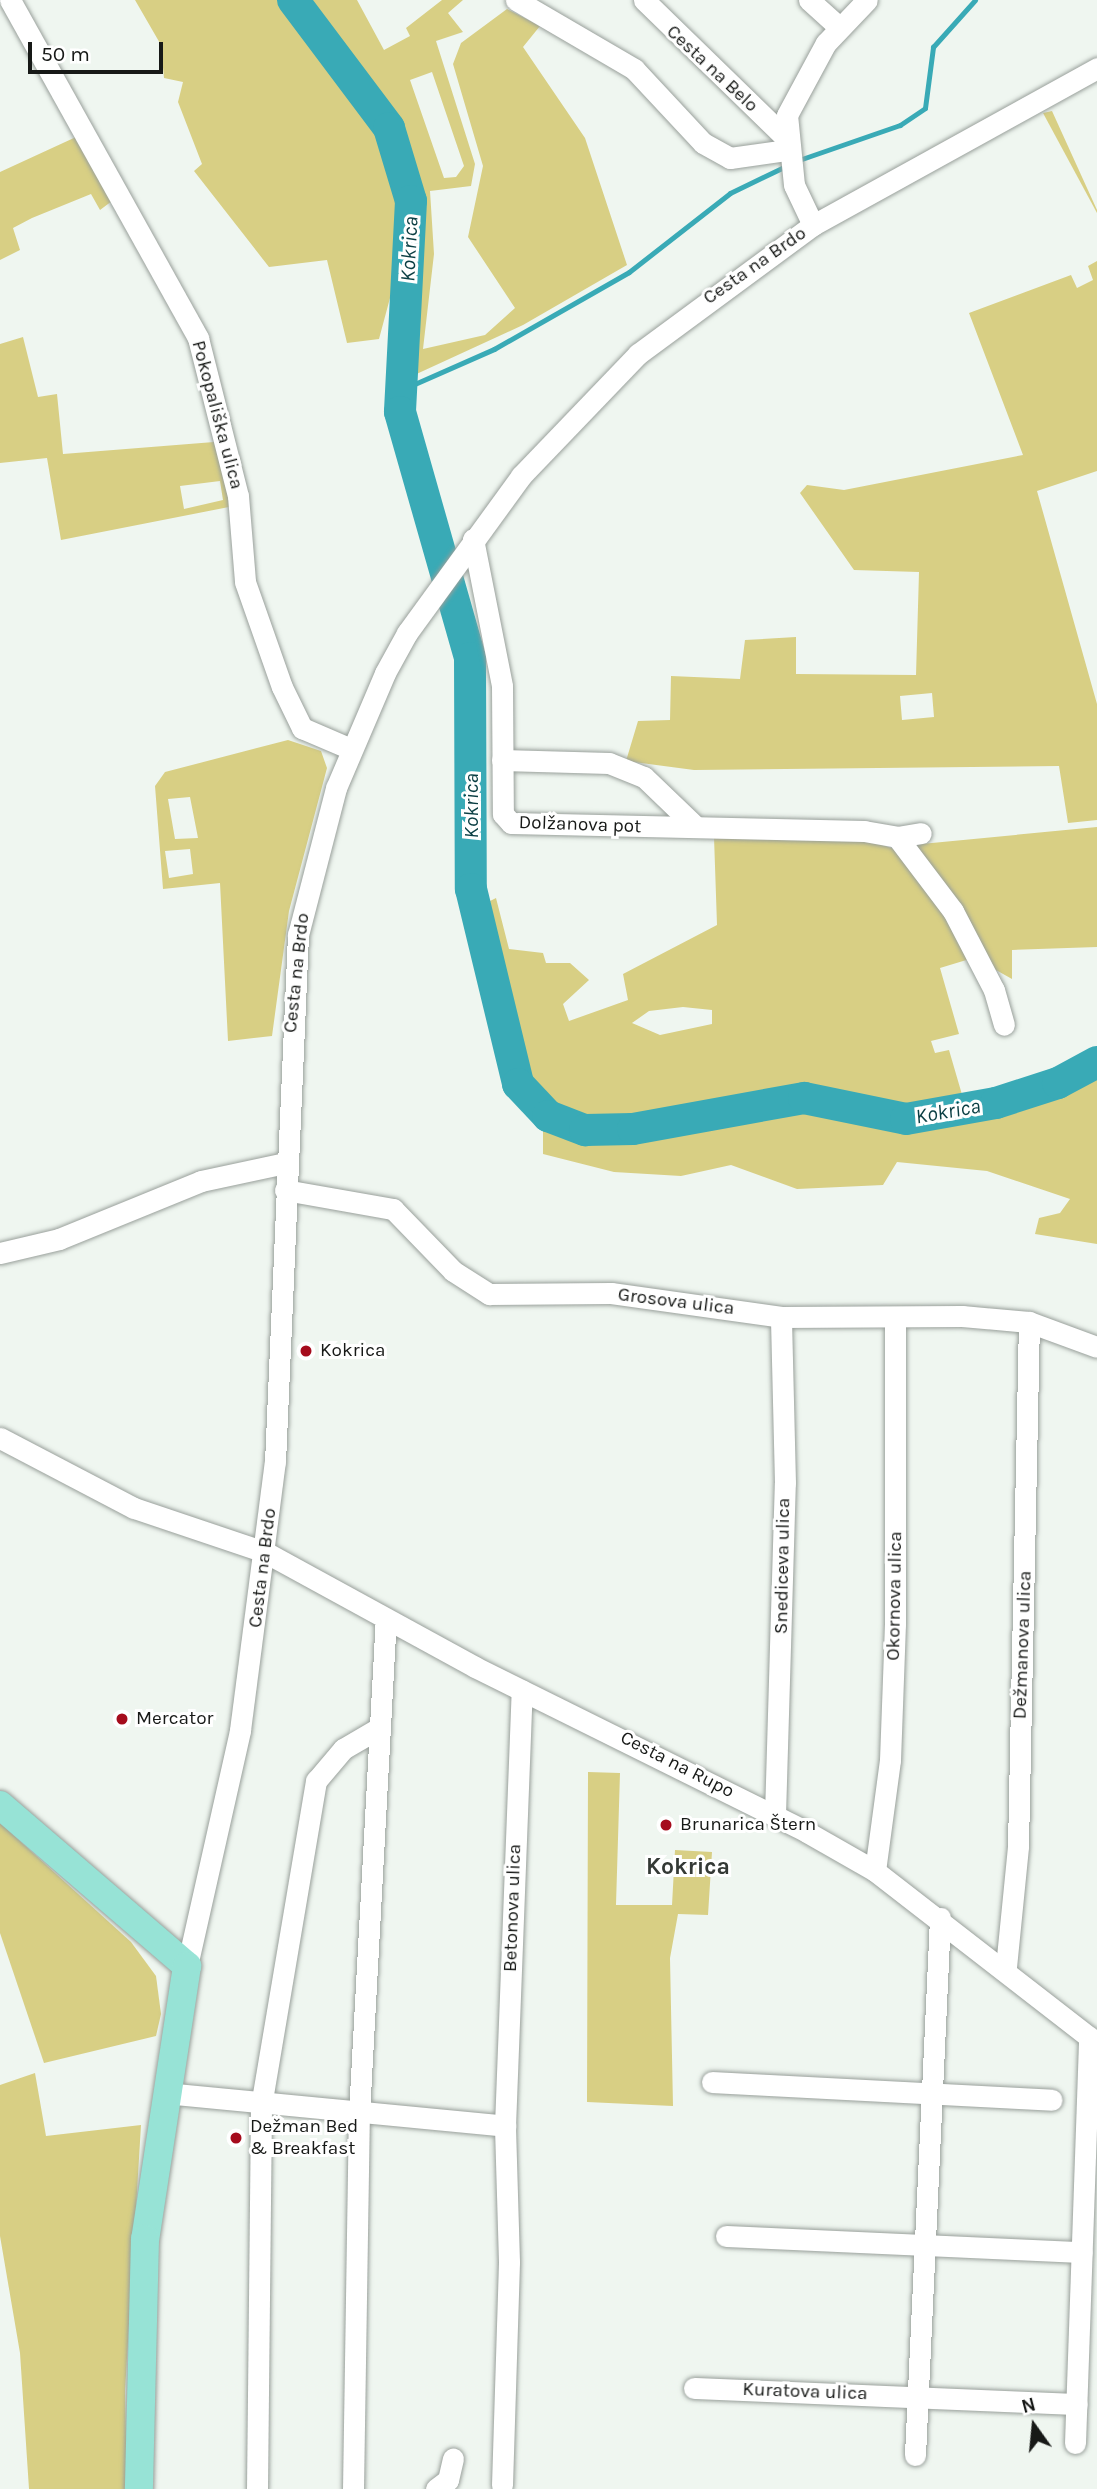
<!DOCTYPE html>
<meta charset="utf-8">
<style>
body{margin:0}
#map{position:relative;width:1097px;height:2489px;overflow:hidden;background:#eff6f0;font-family:Karla,sans-serif}
div>[style]{position:absolute}
.green>*{inset:0;background:#d8cf84}
.stream>*{height:5px;margin:-2.5px;padding:0 2.5px;transform-origin:2.5px;border-radius:2.5px;background:#39aab6}
.river>*{height:32px;margin:-16px;padding:0 16px;transform-origin:16px;border-radius:16px;background:#39aab6}
.roads{filter:drop-shadow(0 0 2px #99a09b) drop-shadow(0 0 2px #99a09b)}
.minor>*{height:21px;margin:-10.5px;padding:0 10.5px;transform-origin:10.5px;border-radius:10.5px;background:#fff}
.major>*{height:28px;margin:-14px;padding:0 14px;transform-origin:14px;border-radius:14px;background:#97e3d6}
.dots>*{width:19px;height:19px;translate:-50% -50%;box-sizing:border-box;border:4px solid #fff;border-radius:50%}
span{translate:-50% -50%;white-space:nowrap;text-align:center;line-height:1.15;-webkit-text-stroke:6px #fff;paint-order:stroke}
.street-label{font-size:19px;color:#171917}
.poi-label{font-size:19px;color:#171917}
.left{translate:0 -50%;text-align:left}
.water-label{font-size:21px;color:#0a3e43;font-style:italic}
.quarter-label{font-size:23px;color:#343935;font-weight:700}
.north{position:absolute;left:999px;top:2391px;width:70px;height:70px;-webkit-text-stroke:5px #fff;paint-order:stroke;rotate:345deg;font-size:19px;font-weight:700;line-height:28px;text-align:center;color:#171917}
.north::after{content:'';display:block;margin:auto;width:24px;height:32px;background:#171917;clip-path:polygon(50% 0,100% 100%,50% 72%,0 100%)}
.scale{position:absolute;left:28px;top:42px;width:135px;height:32px;box-sizing:border-box;border:4px solid #171917;border-top:0;padding-left:9px;font-size:21px;line-height:24px;white-space:nowrap;color:#171917;-webkit-text-stroke:5px #fff;paint-order:stroke}
</style>
<div id="map">
<div class="green">
<div style="clip-path:polygon(135px 0,283px 0,354px 86px,397px 166px,403px 204px,404px 246px,379px 339px,347px 343px,327px 260px,269px 267px,194px 171px,202px 164px,178px 102px,183px 82px,164px 78px,161px 45px)"></div>
<div style="clip-path:polygon(evenodd,304px 0,357px 0,384px 50px,410px 36px,406px 28px,442px 0,463px 0,448px 13px,463px 32px,436px 41px,475px 164px,471px 186px,430px 191px,434px 254px,423px 349px,485px 335px,515px 308px,468px 237px,483px 166px,453px 64px,461px 43px,507px 9px,540px 26px,523px 47px,585px 138px,627px 265px,523px 325px,410px 377px,418px 221px,404px 144px,364px 74px,304px 0,432px 72px,464px 166px,456px 177px,444px 178px,410px 80px,432px 72px)"></div>
<div style="clip-path:polygon(1052px 111px,1097px 210px,1097px 213px,1043px 113px)"></div>
<div style="clip-path:polygon(76px 137px,112px 201px,100px 210px,91px 194px,32px 218px,13px 228px,20px 250px,0 260px,0 172px)"></div>
<div style="clip-path:polygon(evenodd,1097px 261px,1097px 471px,1037px 491px,1097px 704px,1097px 820px,1068px 823px,1059px 766px,694px 770px,626px 761px,638px 721px,670px 720px,671px 676px,740px 679px,745px 640px,796px 637px,796px 674px,916px 675px,919px 572px,854px 570px,800px 493px,807px 485px,844px 490px,1023px 455px,969px 313px,1071px 275px,1077px 288px,1093px 280px,1088px 266px,1097px 261px,932px 693px,934px 717px,902px 720px,900px 696px,932px 693px)"></div>
<div style="clip-path:polygon(evenodd,23px 337px,38px 397px,57px 394px,63px 454px,214px 442px,234px 506px,61px 540px,47px 458px,0 463px,0 344px,23px 337px,220px 481px,223px 500px,184px 509px,180px 486px,220px 481px)"></div>
<div style="clip-path:polygon(evenodd,288px 740px,321px 751px,327px 768px,289px 911px,272px 1036px,228px 1041px,220px 883px,163px 889px,155px 786px,165px 772px,288px 740px,190px 797px,198px 838px,175px 839px,168px 799px,190px 797px,288px 740px,190px 849px,193px 874px,169px 878px,165px 851px,190px 849px)"></div>
<div style="clip-path:polygon(1097px 827px,1097px 947px,1012px 950px,1012px 979px,987px 965px,911px 845px)"></div>
<div style="clip-path:polygon(evenodd,714px 837px,871px 841px,894px 849px,944px 904px,973px 958px,940px 968px,959px 1034px,931px 1041px,935px 1053px,949px 1050px,963px 1098px,891px 1108px,828px 1095px,782px 1095px,655px 1119px,586px 1122px,564px 1116px,542px 1096px,519px 1054px,490px 901px,496px 898px,509px 949px,543px 953px,546px 963px,570px 963px,589px 980px,563px 1004px,569px 1021px,628px 1000px,623px 974px,717px 925px,714px 837px,683px 1007px,712px 1010px,712px 1024px,660px 1035px,632px 1023px,649px 1011px,683px 1007px)"></div>
<div style="clip-path:polygon(1097px 1070px,1097px 1244px,1035px 1234px,1039px 1218px,1060px 1213px,1070px 1199px,987px 1171px,897px 1162px,883px 1185px,797px 1189px,731px 1165px,681px 1176px,614px 1172px,543px 1154px,543px 1124px,605px 1136px,637px 1135px,806px 1104px,902px 1127px,946px 1123px,1045px 1098px)"></div>
<div style="clip-path:polygon(588px 1772px,620px 1773px,616px 1905px,672px 1905px,675px 1850px,712px 1852px,708px 1915px,678px 1914px,670px 1958px,673px 2106px,587px 2102px)"></div>
<div style="clip-path:polygon(0 1823px,131px 1942px,156px 1976px,161px 2014px,156px 2036px,44px 2063px,0 1933px)"></div>
<div style="clip-path:polygon(35px 2073px,46px 2136px,141px 2125px,125px 2391px,127px 2489px,29px 2489px,20px 2353px,0 2236px,0 2085px)"></div>
</div>
<div class="stream">
<div style="left:796px;top:161px;width:110px;rotate:-19.1deg"></div>
<div style="left:900px;top:125px;width:30px;rotate:-34deg"></div>
<div style="left:925px;top:108px;width:62px;rotate:-82.5deg"></div>
<div style="left:933px;top:47px;width:63px;rotate:-48.2deg"></div>
<div style="left:401px;top:390px;width:102px;rotate:-23.8deg"></div>
<div style="left:494px;top:349px;width:155px;rotate:-29.7deg"></div>
<div style="left:629px;top:272px;width:128px;rotate:-38deg"></div>
<div style="left:730px;top:193px;width:64px;rotate:-25.8deg"></div>
</div>
<div class="river">
<div style="left:293px;top:0;width:160px;rotate:53.1deg"></div>
<div style="left:389px;top:128px;width:76px;rotate:73.2deg"></div>
<div style="left:411px;top:201px;width:211px;rotate:93deg"></div>
<div style="left:400px;top:412px;width:256px;rotate:74.1deg"></div>
<div style="left:470px;top:658px;width:231px;rotate:89.8deg"></div>
<div style="left:471px;top:889px;width:201px;rotate:76.4deg"></div>
<div style="left:518px;top:1084px;width:44px;rotate:46.8deg"></div>
<div style="left:548px;top:1116px;width:40px;rotate:21deg"></div>
<div style="left:585px;top:1130px;width:48px;rotate:-1.2deg"></div>
<div style="left:633px;top:1129px;width:174px;rotate:-10.3deg"></div>
<div style="left:804px;top:1098px;width:104px;rotate:11.6deg"></div>
<div style="left:906px;top:1119px;width:91px;rotate:-10.1deg"></div>
<div style="left:996px;top:1103px;width:65px;rotate:-17.9deg"></div>
<div style="left:1058px;top:1083px;width:44px;rotate:-28.3deg"></div>
</div>
<div class="roads">
<div class="minor">
<div style="left:10px;top:0;width:387px;rotate:60.9deg"></div>
<div style="left:198px;top:338px;width:163px;rotate:75.8deg"></div>
<div style="left:238px;top:496px;width:86px;rotate:85.3deg"></div>
<div style="left:245px;top:582px;width:111px;rotate:70.6deg"></div>
<div style="left:282px;top:687px;width:46px;rotate:64deg"></div>
<div style="left:302px;top:728px;width:53px;rotate:23.2deg"></div>
<div style="left:516px;top:0;width:137px;rotate:30.3deg"></div>
<div style="left:634px;top:69px;width:101px;rotate:47deg"></div>
<div style="left:703px;top:143px;width:31px;rotate:29deg"></div>
<div style="left:730px;top:158px;width:58px;rotate:-8deg"></div>
<div style="left:644px;top:0;width:195px;rotate:44.2deg"></div>
<div style="left:809px;top:0;width:39px;rotate:42deg"></div>
<div style="left:813px;top:225px;width:44px;rotate:-115.4deg"></div>
<div style="left:794px;top:185px;width:70px;rotate:-95.7deg"></div>
<div style="left:787px;top:115px;width:82px;rotate:-61.6deg"></div>
<div style="left:826px;top:43px;width:59px;rotate:-46.4deg"></div>
<div style="left:473px;top:539px;width:150px;rotate:78.8deg"></div>
<div style="left:502px;top:686px;width:128px;rotate:89.6deg"></div>
<div style="left:503px;top:814px;width:12px;rotate:48deg"></div>
<div style="left:511px;top:823px;width:353px;rotate:1.3deg"></div>
<div style="left:864px;top:831px;width:34px;rotate:10deg"></div>
<div style="left:897px;top:837px;width:24px;rotate:-9deg"></div>
<div style="left:502px;top:760px;width:107px;rotate:1.6deg"></div>
<div style="left:609px;top:763px;width:38px;rotate:22deg"></div>
<div style="left:644px;top:777px;width:72px;rotate:43.9deg"></div>
<div style="left:897px;top:837px;width:93px;rotate:52.9deg"></div>
<div style="left:953px;top:911px;width:89px;rotate:62.6deg"></div>
<div style="left:994px;top:990px;width:36px;rotate:74deg"></div>
<div style="left:285px;top:1190px;width:110px;rotate:10deg"></div>
<div style="left:393px;top:1209px;width:86px;rotate:45.9deg"></div>
<div style="left:453px;top:1271px;width:43px;rotate:32.6deg"></div>
<div style="left:489px;top:1294px;width:122px;rotate:-0.5deg"></div>
<div style="left:611px;top:1293px;width:172px;rotate:8deg"></div>
<div style="left:781px;top:1317px;width:181px;rotate:-0.3deg"></div>
<div style="left:962px;top:1316px;width:67px;rotate:5.1deg"></div>
<div style="left:1029px;top:1322px;width:72px;rotate:20.2deg"></div>
<div style="left:0;top:1253px;width:61px;rotate:-13.3deg"></div>
<div style="left:59px;top:1239px;width:153px;rotate:-22.2deg"></div>
<div style="left:201px;top:1181px;width:86px;rotate:-12.1deg"></div>
<div style="left:0;top:1438px;width:151px;rotate:27.6deg"></div>
<div style="left:134px;top:1508px;width:138px;rotate:18.6deg"></div>
<div style="left:265px;top:1552px;width:239px;rotate:28.7deg"></div>
<div style="left:475px;top:1667px;width:371px;rotate:26.4deg"></div>
<div style="left:807px;top:1832px;width:78px;rotate:29.8deg"></div>
<div style="left:875px;top:1871px;width:281px;rotate:37.8deg"></div>
<div style="left:775px;top:1815px;width:332px;rotate:-88.3deg"></div>
<div style="left:785px;top:1483px;width:166px;rotate:-91.4deg"></div>
<div style="left:875px;top:1871px;width:112px;rotate:-82.3deg"></div>
<div style="left:890px;top:1760px;width:136px;rotate:-87.9deg"></div>
<div style="left:895px;top:1624px;width:304px;rotate:-90deg"></div>
<div style="left:187px;top:1966px;width:242px;rotate:-77.3deg"></div>
<div style="left:240px;top:1730px;width:270px;rotate:-82.6deg"></div>
<div style="left:275px;top:1462px;width:528px;rotate:-87.5deg"></div>
<div style="left:298px;top:935px;width:152px;rotate:-75.5deg"></div>
<div style="left:336px;top:788px;width:125px;rotate:-66.9deg"></div>
<div style="left:385px;top:673px;width:46px;rotate:-61.2deg"></div>
<div style="left:407px;top:633px;width:194px;rotate:-54deg"></div>
<div style="left:521px;top:476px;width:169px;rotate:-46.2deg"></div>
<div style="left:638px;top:354px;width:217px;rotate:-36.4deg"></div>
<div style="left:813px;top:225px;width:325px;rotate:-28.9deg"></div>
<div style="left:1006px;top:1967px;width:122px;rotate:-84.3deg"></div>
<div style="left:1018px;top:1846px;width:524px;rotate:-88.8deg"></div>
<div style="left:712px;top:2082px;width:340px;rotate:3deg"></div>
<div style="left:165px;top:2093px;width:342px;rotate:5.5deg"></div>
<div style="left:726px;top:2236px;width:356px;rotate:2.6deg"></div>
<div style="left:694px;top:2388px;width:383px;rotate:2.4deg"></div>
<div style="left:1075px;top:2443px;width:406px;rotate:-88deg"></div>
<div style="left:915px;top:2455px;width:538px;rotate:-87.33deg"></div>
<div style="left:502px;top:2485px;width:223px;rotate:-88.2deg"></div>
<div style="left:509px;top:2262px;width:136px;rotate:-91.7deg"></div>
<div style="left:505px;top:2126px;width:436px;rotate:-87.8deg"></div>
<div style="left:257px;top:2489px;width:383px;rotate:-89.4deg"></div>
<div style="left:261px;top:2106px;width:330px;rotate:-80.4deg"></div>
<div style="left:316px;top:1781px;width:42px;rotate:-49.8deg"></div>
<div style="left:343px;top:1749px;width:42px;rotate:-30.3deg"></div>
<div style="left:353px;top:2489px;width:375px;rotate:-89.1deg"></div>
<div style="left:359px;top:2114px;width:495px;rotate:-86.9deg"></div>
<div style="left:436px;top:2489px;width:15px;rotate:-37deg"></div>
<div style="left:448px;top:2480px;width:22px;rotate:-77deg"></div>
</div>
<div class="major">
<div style="left:0;top:1805px;width:247px;rotate:40.7deg"></div>
<div style="left:187px;top:1966px;width:276px;rotate:98.7deg"></div>
<div style="left:145px;top:2239px;width:250px;rotate:91.4deg"></div>
</div>
</div>
<div class="dots">
<div style="left:306px;top:1351px;background:#a50b1c"></div>
<div style="left:122px;top:1719px;background:#a50b1c"></div>
<div style="left:666px;top:1825px;background:#a50b1c"></div>
<div style="left:236px;top:2138px;background:#a50b1c"></div>
</div>
<div class="street-label">
<span style="left:712px;top:69px;rotate:43deg">Cesta na Belo</span>
<span style="left:755px;top:266px;rotate:-35deg">Cesta na Brdo</span>
<span style="left:217px;top:415px;rotate:75deg">Pokopališka ulica</span>
<span style="left:580px;top:825px;rotate:2deg">Dolžanova pot</span>
<span style="left:297px;top:973px;rotate:-84deg">Cesta na Brdo</span>
<span style="left:676px;top:1302px;rotate:7deg">Grosova ulica</span>
<span style="left:783px;top:1566px;rotate:-89deg">Snediceva ulica</span>
<span style="left:263px;top:1568px;rotate:-83deg">Cesta na Brdo</span>
<span style="left:895px;top:1596px;rotate:-89deg">Okornova ulica</span>
<span style="left:1023px;top:1645px;rotate:-88deg">Dežmanova ulica</span>
<span style="left:677px;top:1765px;rotate:27deg">Cesta na Rupo</span>
<span style="left:513px;top:1908px;rotate:-88deg">Betonova ulica</span>
<span style="left:805px;top:2392px;rotate:2deg">Kuratova ulica</span>
</div>
<div class="poi-label">
<span class="left" style="left:320px;top:1351px">Kokrica</span>
<span class="left" style="left:136px;top:1719px">Mercator</span>
<span class="left" style="left:680px;top:1825px">Brunarica Štern</span>
<span class="left" style="left:250px;top:2138px">Dežman Bed<br>&amp; Breakfast</span>
</div>
<div class="water-label">
<span style="left:409px;top:249px;rotate:-87deg">Kokrica</span>
<span style="left:471px;top:806px;rotate:-90deg">Kokrica</span>
<span style="left:948px;top:1111px;rotate:-10deg">Kokrica</span>
</div>
<div class="quarter-label">
<span style="left:688px;top:1867px">Kokrica</span>
</div>
<div class="north">N</div>
<div class="scale">50 m</div>
</div>
